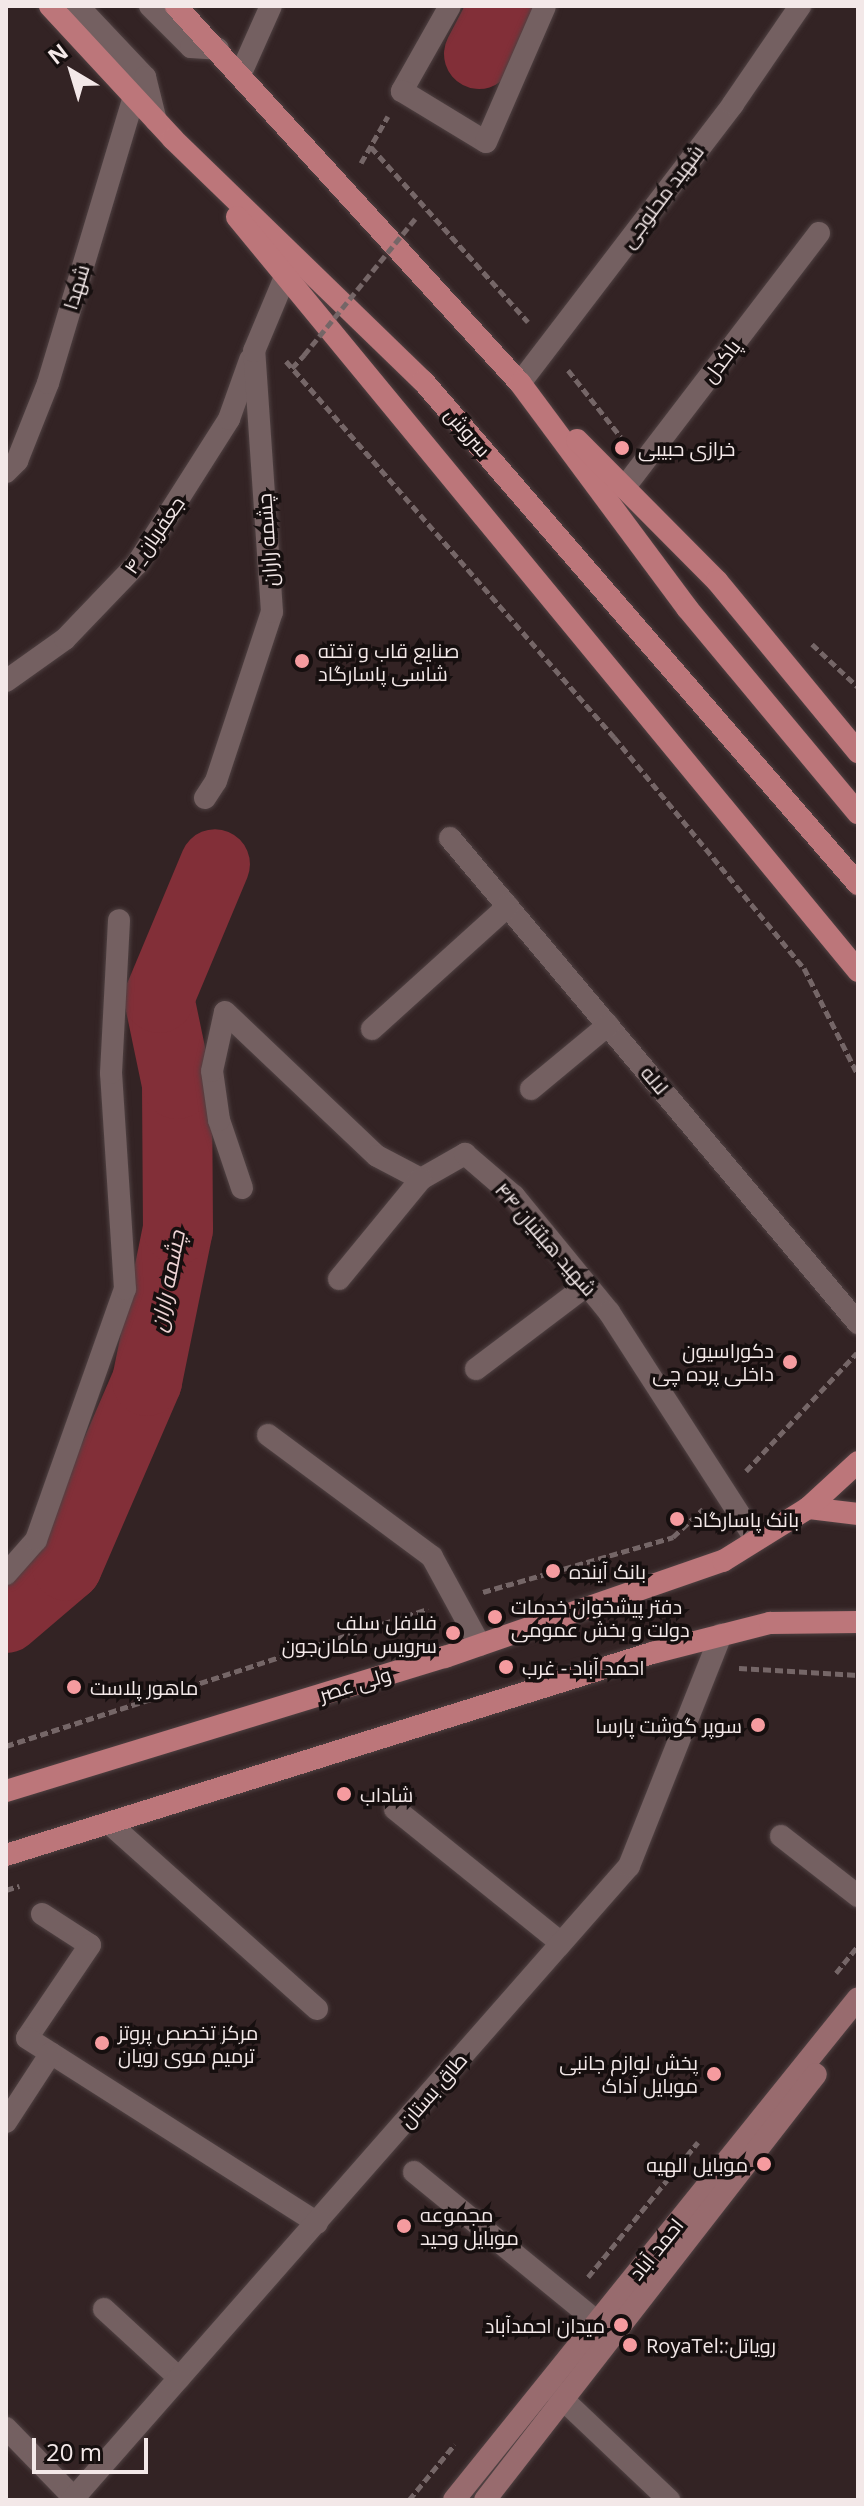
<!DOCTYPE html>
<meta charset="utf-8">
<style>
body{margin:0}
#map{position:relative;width:864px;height:2506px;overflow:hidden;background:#332324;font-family:"Open Sans",Cairo,sans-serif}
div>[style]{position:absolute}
.river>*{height:70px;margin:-35px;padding:0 35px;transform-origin:35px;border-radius:35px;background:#822f38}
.path>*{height:5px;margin-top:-2.5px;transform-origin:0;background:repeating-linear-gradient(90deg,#756667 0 8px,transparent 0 12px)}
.roads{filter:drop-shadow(0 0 2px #4f4142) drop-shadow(0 0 2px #4f4142)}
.service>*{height:22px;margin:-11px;padding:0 11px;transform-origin:11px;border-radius:11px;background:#746061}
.minor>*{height:22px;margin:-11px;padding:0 11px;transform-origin:11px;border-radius:11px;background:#746061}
.secondary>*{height:22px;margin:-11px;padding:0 11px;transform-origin:11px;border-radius:11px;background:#986b6e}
.primary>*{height:22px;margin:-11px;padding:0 11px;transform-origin:11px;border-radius:11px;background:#bc767a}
.path-bridge>*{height:5px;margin-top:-2.5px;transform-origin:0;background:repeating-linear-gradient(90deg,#756667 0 8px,transparent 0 12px)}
.dots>*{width:22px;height:22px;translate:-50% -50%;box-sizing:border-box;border:4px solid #160f0f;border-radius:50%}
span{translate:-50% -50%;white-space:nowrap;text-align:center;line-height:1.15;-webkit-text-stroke:7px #160f0f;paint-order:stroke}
.street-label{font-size:20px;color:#f3e8e8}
.poi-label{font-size:20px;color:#f3e8e8}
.left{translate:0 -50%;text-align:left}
.right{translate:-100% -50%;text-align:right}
.water-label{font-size:22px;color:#eed4d5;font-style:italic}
.frame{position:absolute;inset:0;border:8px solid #f3e8e8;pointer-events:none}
.north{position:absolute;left:32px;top:32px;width:80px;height:80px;-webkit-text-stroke:6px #160f0f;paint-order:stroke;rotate:322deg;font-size:22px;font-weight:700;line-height:32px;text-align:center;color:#f3e8e8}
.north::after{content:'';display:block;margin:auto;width:28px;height:36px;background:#f3e8e8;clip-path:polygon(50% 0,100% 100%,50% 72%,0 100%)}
.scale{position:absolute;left:32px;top:2438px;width:116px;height:36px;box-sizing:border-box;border:4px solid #f3e8e8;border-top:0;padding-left:10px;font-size:24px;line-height:28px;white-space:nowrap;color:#f3e8e8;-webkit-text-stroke:6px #160f0f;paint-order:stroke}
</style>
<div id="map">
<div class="river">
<div style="left:479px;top:54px;width:54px;rotate:-62.5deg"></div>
<div style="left:6px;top:1618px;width:80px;rotate:-40.4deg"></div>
<div style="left:67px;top:1566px;width:202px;rotate:-66.6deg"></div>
<div style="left:147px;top:1381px;width:155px;rotate:-78.5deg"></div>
<div style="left:178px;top:1229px;width:145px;rotate:-90.4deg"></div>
<div style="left:177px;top:1084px;width:88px;rotate:-101.8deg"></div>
<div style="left:159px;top:998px;width:145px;rotate:-67.3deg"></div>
</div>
<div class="path">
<div style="left:371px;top:147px;width:235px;rotate:48.1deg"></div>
<div style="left:361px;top:163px;width:54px;rotate:-60.1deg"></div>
<div style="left:286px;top:361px;width:499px;rotate:48.9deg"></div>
<div style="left:614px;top:737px;width:299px;rotate:50.6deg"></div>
<div style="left:804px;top:968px;width:120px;rotate:63.2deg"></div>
<div style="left:292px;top:368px;width:18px;rotate:-47deg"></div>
<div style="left:568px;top:370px;width:85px;rotate:51.7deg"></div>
<div style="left:812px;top:644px;width:63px;rotate:43.1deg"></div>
<div style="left:746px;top:1471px;width:162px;rotate:-46.8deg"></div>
<div style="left:483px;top:1592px;width:198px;rotate:-16.1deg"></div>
<div style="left:673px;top:1537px;width:41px;rotate:-43deg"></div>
<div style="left:739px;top:1668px;width:119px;rotate:3.4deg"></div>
<div style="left:6px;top:1746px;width:444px;rotate:-18deg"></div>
<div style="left:6px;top:1890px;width:14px;rotate:-17deg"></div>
<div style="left:836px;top:1973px;width:35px;rotate:-51deg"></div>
<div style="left:588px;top:2277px;width:174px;rotate:-50.8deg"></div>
<div style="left:409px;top:2500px;width:72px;rotate:-50.6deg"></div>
</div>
<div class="roads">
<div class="service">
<div style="left:78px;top:6px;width:98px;rotate:46.7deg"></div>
<div style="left:145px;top:77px;width:45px;rotate:76deg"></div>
<div style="left:150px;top:6px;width:58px;rotate:45deg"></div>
<div style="left:191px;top:47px;width:27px;rotate:4deg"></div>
</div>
<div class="minor">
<div style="left:450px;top:6px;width:98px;rotate:119.5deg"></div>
<div style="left:402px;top:91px;width:98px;rotate:31.3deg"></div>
<div style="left:486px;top:142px;width:148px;rotate:-66.5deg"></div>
<div style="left:241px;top:73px;width:73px;rotate:-65.9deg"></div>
<div style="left:520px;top:383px;width:351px;rotate:-52.6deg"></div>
<div style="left:733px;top:104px;width:119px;rotate:-55.6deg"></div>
<div style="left:6px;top:472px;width:16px;rotate:-45deg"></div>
<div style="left:17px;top:461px;width:84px;rotate:-68.3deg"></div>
<div style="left:48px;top:383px;width:300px;rotate:-73.3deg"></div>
<div style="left:624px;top:488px;width:321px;rotate:-52.6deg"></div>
<div style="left:6px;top:681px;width:72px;rotate:-35.4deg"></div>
<div style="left:65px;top:639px;width:104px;rotate:-46.2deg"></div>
<div style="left:137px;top:564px;width:172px;rotate:-57.6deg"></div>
<div style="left:229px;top:419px;width:63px;rotate:-70.4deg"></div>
<div style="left:205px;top:798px;width:20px;rotate:-57deg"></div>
<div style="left:216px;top:781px;width:178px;rotate:-71.7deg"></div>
<div style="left:272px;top:612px;width:262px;rotate:-93.9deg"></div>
<div style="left:254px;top:351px;width:80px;rotate:-67.3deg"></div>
<div style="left:450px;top:838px;width:634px;rotate:49.93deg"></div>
<div style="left:372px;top:1029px;width:183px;rotate:-42.1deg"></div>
<div style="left:531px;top:1089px;width:100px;rotate:-39.7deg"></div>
<div style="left:242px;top:1188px;width:72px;rotate:-108.7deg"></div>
<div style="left:219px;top:1120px;width:49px;rotate:-98.1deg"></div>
<div style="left:212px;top:1071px;width:60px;rotate:-77.6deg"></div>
<div style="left:225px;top:1012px;width:209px;rotate:43.5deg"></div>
<div style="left:377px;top:1156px;width:50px;rotate:27.6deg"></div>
<div style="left:421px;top:1179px;width:51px;rotate:-29.6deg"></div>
<div style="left:465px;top:1154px;width:65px;rotate:40.6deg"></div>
<div style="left:514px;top:1196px;width:150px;rotate:50.7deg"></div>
<div style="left:609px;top:1312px;width:271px;rotate:57.2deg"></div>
<div style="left:339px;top:1279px;width:129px;rotate:-50.6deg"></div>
<div style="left:476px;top:1369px;width:139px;rotate:-37.1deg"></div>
<div style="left:268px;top:1435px;width:204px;rotate:36.6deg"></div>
<div style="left:432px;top:1557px;width:100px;rotate:61.4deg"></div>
<div style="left:6px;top:1574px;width:45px;rotate:-48.6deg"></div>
<div style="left:36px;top:1540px;width:266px;rotate:-70.5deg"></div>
<div style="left:125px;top:1289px;width:216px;rotate:-93.7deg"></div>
<div style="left:111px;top:1073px;width:153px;rotate:-87deg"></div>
<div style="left:395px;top:1809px;width:213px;rotate:38.9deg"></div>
<div style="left:109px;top:1823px;width:279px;rotate:41.8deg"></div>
<div style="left:781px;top:1836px;width:98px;rotate:37.9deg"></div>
<div style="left:42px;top:1914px;width:57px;rotate:32.9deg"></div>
<div style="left:90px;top:1945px;width:112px;rotate:124.1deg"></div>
<div style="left:27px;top:2038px;width:344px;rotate:32.5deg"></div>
<div style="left:6px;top:2122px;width:82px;rotate:-56.9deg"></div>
<div style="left:414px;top:2172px;width:237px;rotate:39.3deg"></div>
<div style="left:104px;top:2309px;width:102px;rotate:42.6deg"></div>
<div style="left:551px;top:2388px;width:163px;rotate:43.5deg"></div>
<div style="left:6px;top:2428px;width:98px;rotate:45.8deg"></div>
<div style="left:72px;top:2500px;width:844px;rotate:-48.7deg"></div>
<div style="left:629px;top:1866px;width:249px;rotate:-68.3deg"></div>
</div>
<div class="secondary">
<div style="left:454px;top:2500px;width:644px;rotate:-51.17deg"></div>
<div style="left:485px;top:2500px;width:539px;rotate:-52.15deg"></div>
</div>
<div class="primary">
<div style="left:50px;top:6px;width:181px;rotate:47.2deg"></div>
<div style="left:173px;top:139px;width:348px;rotate:44.1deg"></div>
<div style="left:423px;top:381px;width:665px;rotate:49.15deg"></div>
<div style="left:176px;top:6px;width:510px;rotate:47.62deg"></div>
<div style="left:520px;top:383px;width:280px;rotate:53.4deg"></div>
<div style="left:687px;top:608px;width:267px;rotate:50.2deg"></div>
<div style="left:237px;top:217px;width:977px;rotate:50.52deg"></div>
<div style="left:577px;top:440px;width:199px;rotate:45.2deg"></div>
<div style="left:717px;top:581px;width:222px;rotate:50.5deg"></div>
<div style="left:808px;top:1508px;width:50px;rotate:6.8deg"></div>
<div style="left:6px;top:1791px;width:459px;rotate:-17deg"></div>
<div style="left:445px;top:1657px;width:294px;rotate:-19.1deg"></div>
<div style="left:723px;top:1561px;width:100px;rotate:-31.9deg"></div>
<div style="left:808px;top:1508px;width:68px;rotate:-42.6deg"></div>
<div style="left:6px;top:1855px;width:677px;rotate:-17.36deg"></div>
<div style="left:652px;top:1653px;width:122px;rotate:-14.3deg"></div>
<div style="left:770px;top:1623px;width:88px;rotate:-0.7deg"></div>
</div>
</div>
<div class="path-bridge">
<div style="left:304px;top:355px;width:176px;rotate:-50.8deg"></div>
</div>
<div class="dots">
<div style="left:622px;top:448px;background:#f59b9f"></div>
<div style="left:302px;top:661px;background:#f59b9f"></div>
<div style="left:790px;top:1362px;background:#f59b9f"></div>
<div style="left:677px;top:1519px;background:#f59b9f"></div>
<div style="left:553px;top:1571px;background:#f59b9f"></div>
<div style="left:495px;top:1617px;background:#f59b9f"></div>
<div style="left:453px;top:1633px;background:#f59b9f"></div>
<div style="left:506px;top:1667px;background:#f59b9f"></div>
<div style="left:74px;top:1687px;background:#f59b9f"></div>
<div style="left:758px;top:1725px;background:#f59b9f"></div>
<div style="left:344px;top:1794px;background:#f59b9f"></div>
<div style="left:102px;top:2043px;background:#f59b9f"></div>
<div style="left:714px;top:2074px;background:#f59b9f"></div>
<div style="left:764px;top:2164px;background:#f59b9f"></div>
<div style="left:404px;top:2226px;background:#f59b9f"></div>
<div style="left:621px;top:2325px;background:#f59b9f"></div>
<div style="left:630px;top:2345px;background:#f59b9f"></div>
</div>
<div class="street-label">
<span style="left:662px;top:196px;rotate:-53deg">شهید محلوجی</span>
<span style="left:76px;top:287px;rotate:-73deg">شهدا</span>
<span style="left:721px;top:361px;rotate:-53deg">پاکدل</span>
<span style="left:468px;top:432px;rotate:49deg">سروش</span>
<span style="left:154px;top:535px;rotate:-55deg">۴_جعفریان</span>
<span style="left:267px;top:540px;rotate:-94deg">چشمه راران</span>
<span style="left:655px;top:1080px;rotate:50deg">لاله</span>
<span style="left:546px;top:1239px;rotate:49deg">شهید هیئتیان ۴۴</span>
<span style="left:355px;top:1684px;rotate:-17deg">ولی عصر</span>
<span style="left:433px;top:2090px;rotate:-49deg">طاق بستان</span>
<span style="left:656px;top:2249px;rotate:-51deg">احمد آباد</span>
</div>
<div class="poi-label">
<span class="left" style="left:638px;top:448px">خرازی حبیبی</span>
<span class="left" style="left:318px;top:662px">صنایع قاب و تخته<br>شاسی پاسارگاد</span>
<span class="right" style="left:774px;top:1362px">دکوراسیون<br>داخلی پرده چی</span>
<span class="left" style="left:693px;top:1519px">بانک پاسارگاد</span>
<span class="left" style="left:569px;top:1571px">بانک آینده</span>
<span class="left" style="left:511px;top:1618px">دفتر پیشخوان خدمات<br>دولت و بخش عمومی</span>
<span class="right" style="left:437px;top:1634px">فلافل سلف<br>سرویس مامان‌جون</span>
<span class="left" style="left:522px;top:1667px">احمد آباد - غرب</span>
<span class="left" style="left:90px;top:1687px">ماهور پلاست</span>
<span class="right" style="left:742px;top:1725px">سوپر گوشت پارسا</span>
<span class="left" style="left:360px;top:1794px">شاداب</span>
<span class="left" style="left:118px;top:2044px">مرکز تخصص پروتز<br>ترمیم موی رویان</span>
<span class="right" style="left:698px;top:2074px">پخش لوازم جانبی<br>موبایل آداک</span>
<span class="right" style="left:748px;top:2164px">موبایل الهیه</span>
<span class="left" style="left:420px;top:2226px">مجموعه<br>موبایل وحید</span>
<span class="right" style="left:605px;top:2325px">میدان احمدآباد</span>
<span class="left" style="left:646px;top:2345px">RoyaTel::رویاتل</span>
</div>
<div class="water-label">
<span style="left:167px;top:1281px;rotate:-79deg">چشمه راران</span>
</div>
<div class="frame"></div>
<div class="north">N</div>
<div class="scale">20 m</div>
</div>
